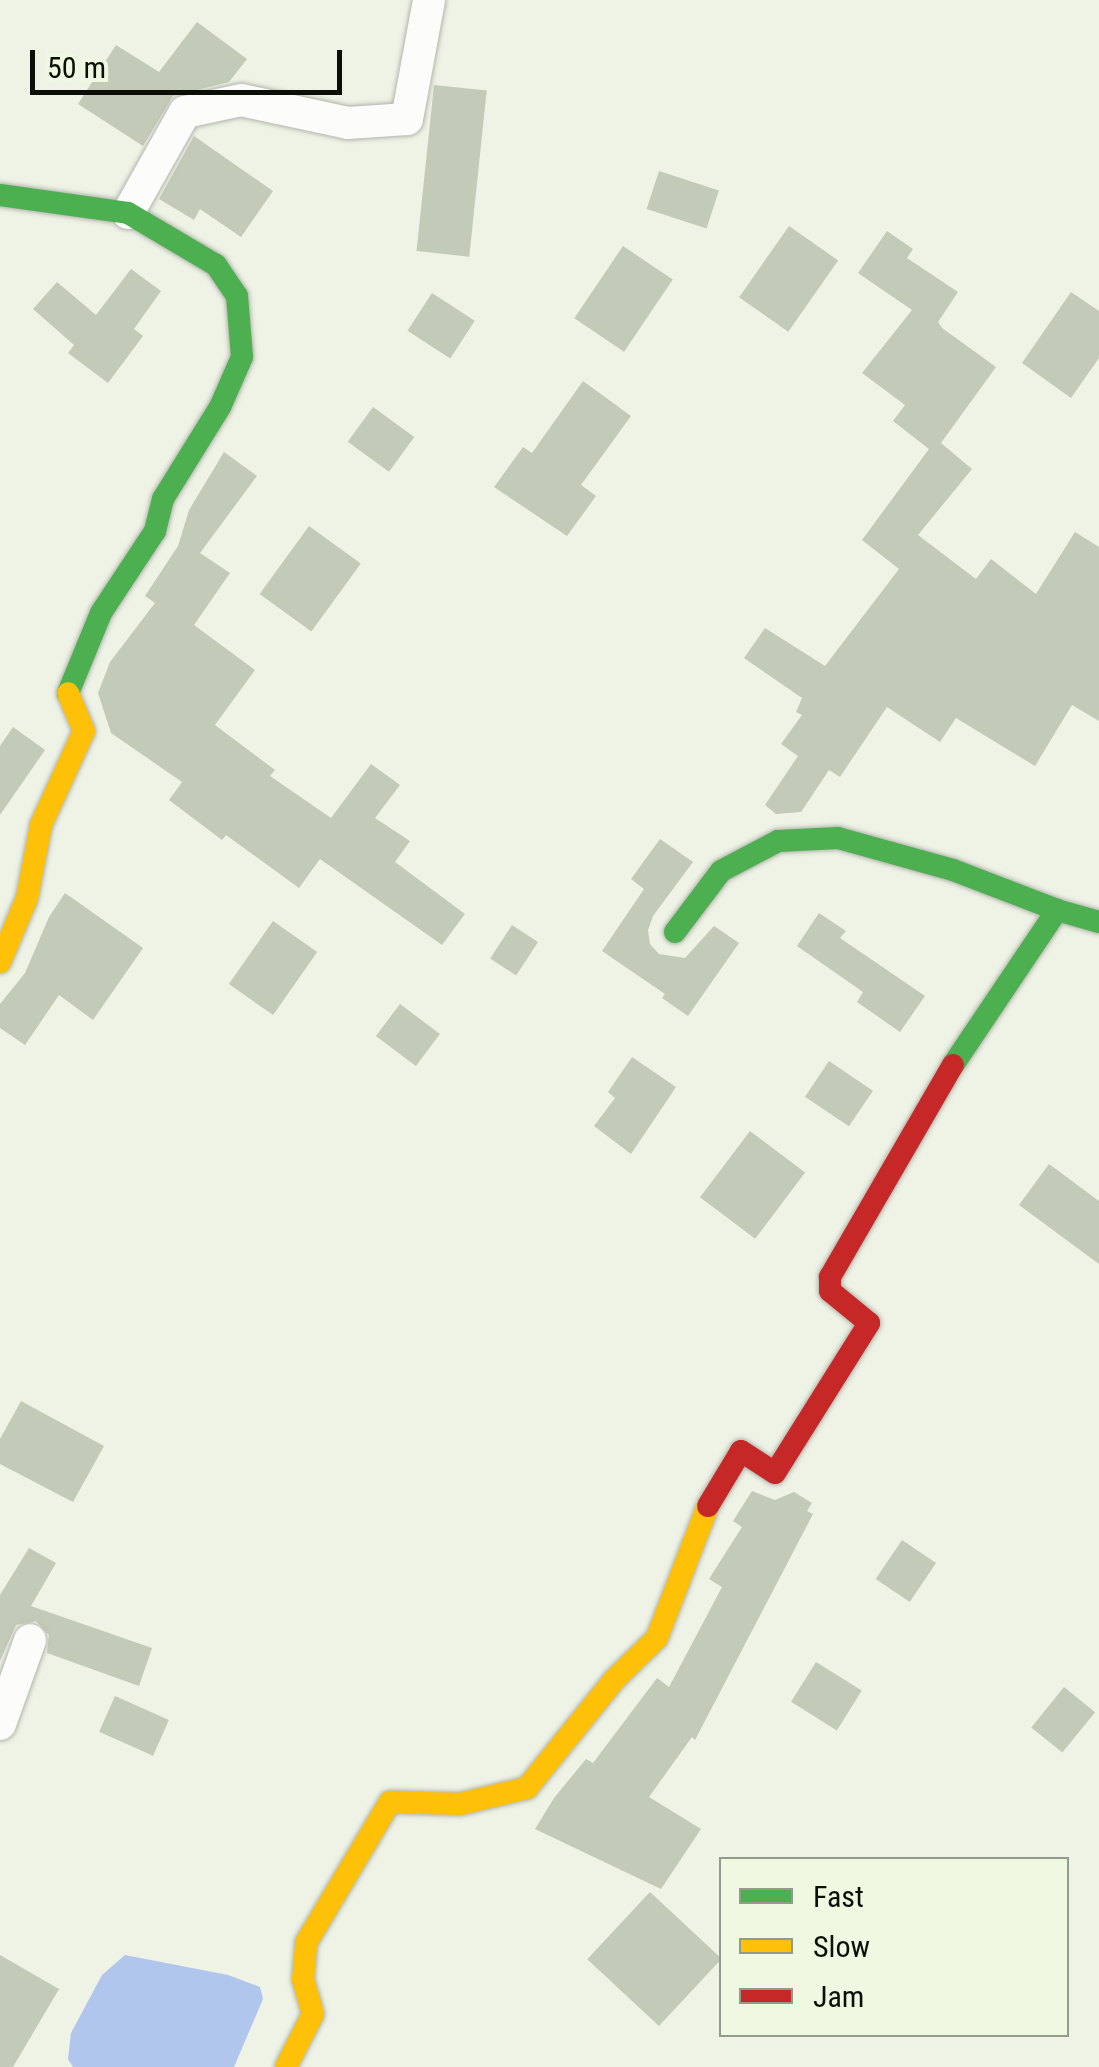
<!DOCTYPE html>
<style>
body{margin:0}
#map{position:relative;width:1099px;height:2067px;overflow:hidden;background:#eef3e6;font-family:"Roboto Condensed",sans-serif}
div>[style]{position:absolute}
.water>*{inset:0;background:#b0c6ec}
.building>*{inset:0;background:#c3cab7;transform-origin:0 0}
.roads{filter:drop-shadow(0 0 2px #b2b5ab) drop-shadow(0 0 2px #b2b5ab)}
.street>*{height:32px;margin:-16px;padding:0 16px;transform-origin:16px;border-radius:16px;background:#fcfdfb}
.fast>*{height:22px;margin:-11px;padding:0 11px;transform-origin:11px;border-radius:11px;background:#4caf50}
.slow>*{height:22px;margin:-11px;padding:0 11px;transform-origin:11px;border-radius:11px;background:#ffc107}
.jam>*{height:22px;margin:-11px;padding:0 11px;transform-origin:11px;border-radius:11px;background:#c62828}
span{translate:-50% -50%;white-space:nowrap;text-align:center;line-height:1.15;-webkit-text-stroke:8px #eff8e1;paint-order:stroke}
.legend{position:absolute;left:719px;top:1857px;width:350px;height:180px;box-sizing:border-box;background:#eff8e1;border:2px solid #949b8a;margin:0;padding:12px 18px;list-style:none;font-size:30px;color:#0c0f08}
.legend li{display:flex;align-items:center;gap:20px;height:50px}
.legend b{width:50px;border:2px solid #949b8a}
.scale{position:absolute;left:30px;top:50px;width:312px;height:45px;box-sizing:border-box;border:5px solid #0c0f08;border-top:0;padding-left:12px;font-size:30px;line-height:35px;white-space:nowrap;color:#0c0f08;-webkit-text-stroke:8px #eff8e1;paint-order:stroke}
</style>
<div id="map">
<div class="water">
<div style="clip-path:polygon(125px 1955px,228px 1975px,260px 1987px,263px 1999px,234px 2067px,73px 2067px,68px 2059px,71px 2033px,102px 1975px)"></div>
</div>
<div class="building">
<div style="clip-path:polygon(197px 22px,247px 59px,229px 82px,173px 96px,143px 146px,78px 104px,116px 45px,159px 72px)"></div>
<div style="left:434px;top:85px;width:53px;height:167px;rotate:6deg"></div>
<div style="clip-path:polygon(194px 136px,273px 191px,241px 237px,200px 209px,194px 220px,159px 199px)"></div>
<div style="left:659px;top:171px;width:63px;height:40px;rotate:18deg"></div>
<div style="left:789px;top:226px;width:60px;height:87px;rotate:35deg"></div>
<div style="clip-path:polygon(887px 231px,913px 249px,907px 258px,958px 292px,938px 322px,942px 328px,996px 367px,941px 443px,972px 469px,918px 535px,976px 579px,991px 559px,1036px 594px,1075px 532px,1099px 547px,1099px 721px,1072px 705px,1035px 766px,956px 718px,940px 742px,887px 707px,840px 777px,829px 770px,801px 812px,776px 814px,765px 805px,798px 756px,781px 744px,802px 715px,796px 712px,802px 698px,744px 658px,765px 628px,825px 666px,899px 569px,862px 540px,929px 449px,893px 421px,905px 405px,862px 373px,912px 310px,858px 273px)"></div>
<div style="left:623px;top:246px;width:60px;height:87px;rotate:34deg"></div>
<div style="clip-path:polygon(131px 269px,161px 291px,134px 329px,143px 336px,108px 383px,68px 353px,74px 345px,33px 309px,57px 282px,96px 315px)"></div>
<div style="clip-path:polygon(1071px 292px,1099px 311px,1099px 358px,1071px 398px,1022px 363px)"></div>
<div style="left:432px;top:293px;width:51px;height:45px;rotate:33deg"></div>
<div style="clip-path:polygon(583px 381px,631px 416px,581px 485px,596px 496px,567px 536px,494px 487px,523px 447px,532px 453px)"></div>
<div style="left:373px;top:407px;width:51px;height:43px;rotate:36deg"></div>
<div style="clip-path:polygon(224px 452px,257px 476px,200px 553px,230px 573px,194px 625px,255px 670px,215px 725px,275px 770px,270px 776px,331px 818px,371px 764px,400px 785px,375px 818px,410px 841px,395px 862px,465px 914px,442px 945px,320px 859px,299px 888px,226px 835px,222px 840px,169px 800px,182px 782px,111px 733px,98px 693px,110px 662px,155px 603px,145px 596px,178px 546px,189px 510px)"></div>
<div style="left:309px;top:526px;width:64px;height:84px;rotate:36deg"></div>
<div style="clip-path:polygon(13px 727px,45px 750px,0 815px,0 746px)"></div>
<div style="clip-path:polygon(660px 839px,693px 862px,653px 916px,648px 930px,650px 944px,659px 954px,685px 958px,714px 926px,739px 943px,688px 1016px,662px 998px,665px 994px,602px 951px,644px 889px,631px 879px)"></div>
<div style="clip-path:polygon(65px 893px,143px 948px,93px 1020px,59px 995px,25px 1045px,0 1028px,0 1004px,25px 973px,49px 917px)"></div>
<div style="clip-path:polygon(819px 913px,846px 931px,840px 938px,925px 996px,900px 1032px,857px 1002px,863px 992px,797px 946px)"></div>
<div style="left:273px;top:921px;width:54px;height:77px;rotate:35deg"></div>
<div style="left:512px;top:925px;width:31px;height:40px;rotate:33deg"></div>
<div style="left:400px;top:1004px;width:50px;height:40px;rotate:37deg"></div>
<div style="clip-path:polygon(632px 1057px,676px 1087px,631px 1154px,594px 1126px,615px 1098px,608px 1092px)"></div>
<div style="left:829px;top:1061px;width:53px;height:43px;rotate:34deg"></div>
<div style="left:750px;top:1131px;width:69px;height:83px;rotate:37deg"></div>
<div style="clip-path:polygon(1049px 1164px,1099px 1201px,1099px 1264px,1019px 1205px)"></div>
<div style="clip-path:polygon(21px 1401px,104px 1446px,73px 1502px,0 1464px,0 1439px)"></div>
<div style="clip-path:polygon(752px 1491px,775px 1500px,794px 1492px,812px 1503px,807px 1511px,813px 1514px,695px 1740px,692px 1737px,649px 1797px,701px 1829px,661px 1889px,535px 1829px,554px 1798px,586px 1759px,593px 1763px,657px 1678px,669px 1687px,722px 1587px,709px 1579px,742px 1527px,733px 1521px)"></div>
<div style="left:902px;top:1540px;width:41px;height:47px;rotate:34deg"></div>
<div style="clip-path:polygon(29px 1548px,56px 1563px,31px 1606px,152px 1648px,139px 1686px,47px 1653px,49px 1635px,36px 1621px,16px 1625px,0 1661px,0 1595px)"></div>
<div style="left:816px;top:1662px;width:54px;height:47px;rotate:32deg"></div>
<div style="left:1064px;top:1687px;width:40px;height:52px;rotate:39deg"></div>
<div style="left:115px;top:1696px;width:59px;height:39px;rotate:24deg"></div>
<div style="left:650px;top:1892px;width:98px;height:92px;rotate:43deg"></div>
<div style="clip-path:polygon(0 1955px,59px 1989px,13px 2067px,0 2067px)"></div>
</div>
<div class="roads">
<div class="street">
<div style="left:128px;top:213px;width:116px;rotate:-60.6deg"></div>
<div style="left:185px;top:112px;width:57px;rotate:-12.1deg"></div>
<div style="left:241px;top:100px;width:109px;rotate:12.1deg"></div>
<div style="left:348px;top:123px;width:59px;rotate:-3.9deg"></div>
<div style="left:407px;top:119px;width:121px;rotate:-79.5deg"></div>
<div style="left:0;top:1724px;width:89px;rotate:-70.3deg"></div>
</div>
<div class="fast">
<div style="left:0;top:195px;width:129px;rotate:8deg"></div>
<div style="left:128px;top:213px;width:102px;rotate:30.6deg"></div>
<div style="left:216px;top:265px;width:37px;rotate:56deg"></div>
<div style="left:237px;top:296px;width:61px;rotate:85.3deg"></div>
<div style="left:242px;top:357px;width:55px;rotate:113.7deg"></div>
<div style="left:220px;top:407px;width:108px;rotate:121.8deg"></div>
<div style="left:163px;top:499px;width:33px;rotate:104deg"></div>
<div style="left:155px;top:531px;width:98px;rotate:123.4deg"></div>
<div style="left:101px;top:613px;width:87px;rotate:112.4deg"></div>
<div style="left:675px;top:932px;width:76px;rotate:-53deg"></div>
<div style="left:721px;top:871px;width:64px;rotate:-27.8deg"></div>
<div style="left:778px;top:841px;width:60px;rotate:-2.9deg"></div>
<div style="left:838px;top:838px;width:119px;rotate:15.5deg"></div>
<div style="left:953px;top:870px;width:111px;rotate:21deg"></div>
<div style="left:953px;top:1065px;width:187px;rotate:-56.1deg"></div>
<div style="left:1057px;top:910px;width:44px;rotate:15.9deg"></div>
</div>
<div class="slow">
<div style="left:0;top:962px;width:69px;rotate:-67.1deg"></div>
<div style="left:27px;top:898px;width:74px;rotate:-79.1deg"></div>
<div style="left:41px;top:825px;width:103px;rotate:-65.4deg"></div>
<div style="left:84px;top:731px;width:41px;rotate:-112.8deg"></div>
<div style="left:286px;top:2067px;width:59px;rotate:-63deg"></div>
<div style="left:313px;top:2014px;width:35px;rotate:-106deg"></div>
<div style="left:303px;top:1980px;width:37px;rotate:-85deg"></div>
<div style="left:306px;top:1943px;width:164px;rotate:-59.2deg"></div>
<div style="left:390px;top:1802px;width:70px;rotate:1.6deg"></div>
<div style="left:460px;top:1804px;width:69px;rotate:-13.4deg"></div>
<div style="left:527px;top:1788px;width:139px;rotate:-51.1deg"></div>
<div style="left:614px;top:1680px;width:60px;rotate:-44.3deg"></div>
<div style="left:657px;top:1638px;width:142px;rotate:-68.9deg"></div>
</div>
<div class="jam">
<div style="left:708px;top:1506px;width:64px;rotate:-59deg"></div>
<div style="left:741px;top:1451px;width:40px;rotate:32.9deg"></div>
<div style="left:775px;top:1473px;width:177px;rotate:-57.9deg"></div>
<div style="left:869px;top:1323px;width:50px;rotate:-140.6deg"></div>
<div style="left:830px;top:1291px;width:14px;rotate:-90deg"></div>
<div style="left:830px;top:1277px;width:245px;rotate:-59.9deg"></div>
</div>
</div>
<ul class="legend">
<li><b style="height:12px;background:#4caf50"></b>Fast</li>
<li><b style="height:12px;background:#ffc107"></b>Slow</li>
<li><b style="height:12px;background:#c62828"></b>Jam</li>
</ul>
<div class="scale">50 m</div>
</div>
